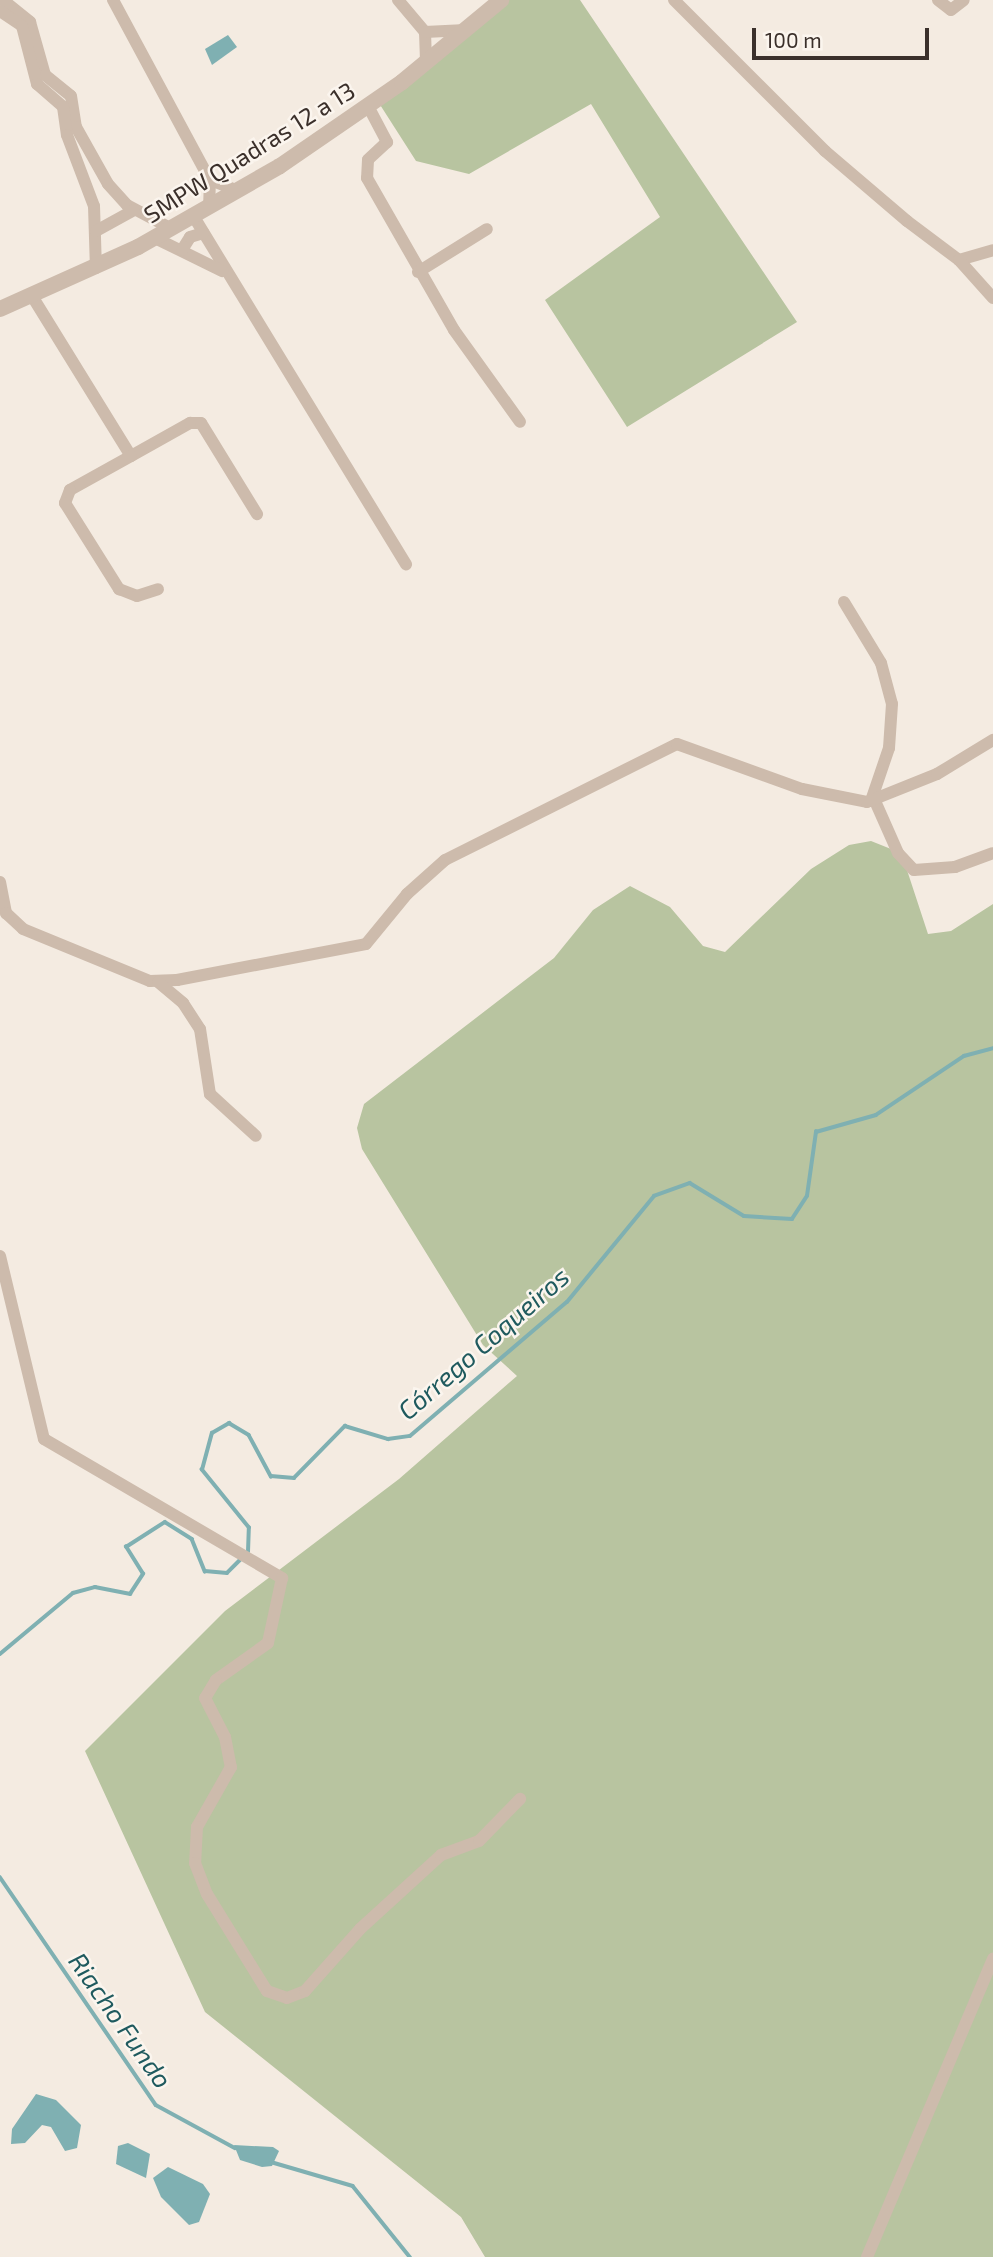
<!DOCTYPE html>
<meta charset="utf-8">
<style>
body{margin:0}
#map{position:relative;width:993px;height:2257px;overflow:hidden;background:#f4ebe1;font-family:"Exo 2",sans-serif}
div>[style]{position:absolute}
.green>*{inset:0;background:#b8c4a0}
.water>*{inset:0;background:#7fb0b2}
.stream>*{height:3.5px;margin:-1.75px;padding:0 1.75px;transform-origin:1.75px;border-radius:1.75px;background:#7fb0b2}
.minor>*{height:12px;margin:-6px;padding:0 6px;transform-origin:6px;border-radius:6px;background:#cdbbac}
.tertiary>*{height:16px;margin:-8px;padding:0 8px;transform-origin:8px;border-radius:8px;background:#cdbbac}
span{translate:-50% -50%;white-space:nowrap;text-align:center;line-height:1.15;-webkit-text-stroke:5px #fbf5ee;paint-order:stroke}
.street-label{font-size:24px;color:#3b302b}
.water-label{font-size:26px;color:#1f5a5e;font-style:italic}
.scale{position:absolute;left:752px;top:28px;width:177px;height:32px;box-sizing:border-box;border:4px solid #3b302b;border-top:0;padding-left:9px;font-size:21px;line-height:24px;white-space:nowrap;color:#3b302b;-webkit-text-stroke:5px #fbf5ee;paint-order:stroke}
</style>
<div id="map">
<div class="green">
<div style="clip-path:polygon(496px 0,580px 0,797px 322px,627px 427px,545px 300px,660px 217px,591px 104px,469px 174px,416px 161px,377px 100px)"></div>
<div style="clip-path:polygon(871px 841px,891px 849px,906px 867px,928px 934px,951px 931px,993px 904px,993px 2257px,485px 2257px,461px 2217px,205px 2012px,85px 1751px,225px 1611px,399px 1479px,517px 1376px,483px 1345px,362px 1149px,357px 1128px,364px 1104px,554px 958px,593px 910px,630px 886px,670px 907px,703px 946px,725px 952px,811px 869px,849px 845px)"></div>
</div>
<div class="water">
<div style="clip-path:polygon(228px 35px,237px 47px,212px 65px,205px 49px)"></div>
<div style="clip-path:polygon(36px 2094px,56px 2100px,81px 2125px,77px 2148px,65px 2151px,51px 2127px,42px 2125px,25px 2143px,11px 2144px,12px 2129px)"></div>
<div style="clip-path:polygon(128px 2143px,150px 2154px,146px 2178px,116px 2164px,118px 2146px)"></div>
<div style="clip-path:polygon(234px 2145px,273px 2147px,279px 2151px,272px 2166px,262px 2167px,240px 2160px)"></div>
<div style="clip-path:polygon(168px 2167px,203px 2184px,210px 2194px,199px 2222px,189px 2225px,161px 2197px,153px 2178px)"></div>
</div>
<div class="stream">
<div style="left:248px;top:1552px;width:24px;rotate:-88deg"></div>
<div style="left:249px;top:1528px;width:75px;rotate:-129deg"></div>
<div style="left:202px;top:1470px;width:38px;rotate:-75deg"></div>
<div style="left:212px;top:1433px;width:20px;rotate:-30deg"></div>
<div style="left:229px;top:1423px;width:23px;rotate:31deg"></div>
<div style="left:249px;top:1435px;width:47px;rotate:61.8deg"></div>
<div style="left:271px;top:1476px;width:23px;rotate:5deg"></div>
<div style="left:294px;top:1478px;width:73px;rotate:-45.6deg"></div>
<div style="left:345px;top:1426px;width:45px;rotate:16.8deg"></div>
<div style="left:388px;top:1439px;width:22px;rotate:-8deg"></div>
<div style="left:410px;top:1436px;width:206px;rotate:-40.5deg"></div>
<div style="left:567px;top:1302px;width:137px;rotate:-50.6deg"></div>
<div style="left:654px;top:1196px;width:38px;rotate:-20deg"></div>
<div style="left:690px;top:1183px;width:63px;rotate:31.4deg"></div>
<div style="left:744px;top:1216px;width:48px;rotate:3.6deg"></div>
<div style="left:792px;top:1219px;width:27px;rotate:-57deg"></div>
<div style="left:807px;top:1196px;width:65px;rotate:-82deg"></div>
<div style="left:816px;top:1132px;width:62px;rotate:-15.8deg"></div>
<div style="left:876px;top:1115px;width:106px;rotate:-33.8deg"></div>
<div style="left:964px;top:1056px;width:30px;rotate:-15deg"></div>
<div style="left:0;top:1654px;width:95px;rotate:-39.9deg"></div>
<div style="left:73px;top:1593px;width:23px;rotate:-15deg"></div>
<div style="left:95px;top:1587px;width:36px;rotate:11deg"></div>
<div style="left:130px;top:1594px;width:24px;rotate:-57deg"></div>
<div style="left:143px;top:1574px;width:32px;rotate:-122deg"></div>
<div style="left:126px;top:1547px;width:46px;rotate:-32.7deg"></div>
<div style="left:165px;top:1522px;width:32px;rotate:32deg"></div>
<div style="left:192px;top:1539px;width:35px;rotate:68deg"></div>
<div style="left:205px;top:1571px;width:22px;rotate:5deg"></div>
<div style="left:227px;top:1573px;width:21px;rotate:-45deg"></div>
<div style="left:0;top:1877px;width:276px;rotate:55.6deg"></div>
<div style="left:156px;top:2105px;width:90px;rotate:28.6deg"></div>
<div style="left:271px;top:2162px;width:85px;rotate:16.3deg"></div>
<div style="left:353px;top:2186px;width:91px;rotate:51.2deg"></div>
</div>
<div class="minor">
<div style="left:3px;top:0;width:35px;rotate:39deg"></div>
<div style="left:30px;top:22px;width:55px;rotate:74.2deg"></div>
<div style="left:45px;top:75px;width:33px;rotate:39deg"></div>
<div style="left:71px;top:96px;width:31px;rotate:81deg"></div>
<div style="left:76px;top:127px;width:65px;rotate:60.7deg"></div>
<div style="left:108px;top:184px;width:28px;rotate:48deg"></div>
<div style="left:127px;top:205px;width:51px;rotate:28.1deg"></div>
<div style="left:113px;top:0;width:204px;rotate:61.7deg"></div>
<div style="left:210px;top:180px;width:28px;rotate:92deg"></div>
<div style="left:398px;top:0;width:42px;rotate:49.8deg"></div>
<div style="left:425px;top:32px;width:31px;rotate:88deg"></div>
<div style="left:674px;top:0;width:214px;rotate:45deg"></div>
<div style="left:825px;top:151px;width:108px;rotate:40.5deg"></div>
<div style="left:907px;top:221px;width:65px;rotate:36.9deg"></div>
<div style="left:959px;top:260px;width:35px;rotate:-16deg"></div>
<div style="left:938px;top:0;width:16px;rotate:38deg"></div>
<div style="left:951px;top:10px;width:16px;rotate:-38deg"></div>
<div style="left:0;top:11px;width:27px;rotate:34deg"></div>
<div style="left:22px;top:26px;width:60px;rotate:75.5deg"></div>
<div style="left:37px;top:84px;width:35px;rotate:41deg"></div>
<div style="left:63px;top:107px;width:28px;rotate:82deg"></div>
<div style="left:67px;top:135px;width:76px;rotate:69.2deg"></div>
<div style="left:94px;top:206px;width:62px;rotate:88.2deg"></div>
<div style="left:425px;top:32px;width:41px;rotate:-2.8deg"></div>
<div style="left:368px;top:106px;width:41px;rotate:62.2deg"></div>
<div style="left:387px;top:142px;width:26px;rotate:137deg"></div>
<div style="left:368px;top:160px;width:18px;rotate:93deg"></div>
<div style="left:367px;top:178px;width:175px;rotate:60.2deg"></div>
<div style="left:454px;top:330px;width:113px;rotate:54.3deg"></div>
<div style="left:210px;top:180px;width:30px;rotate:21deg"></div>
<div style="left:194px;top:217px;width:407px;rotate:58.6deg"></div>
<div style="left:96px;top:231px;width:43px;rotate:-28.9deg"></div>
<div style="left:155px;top:238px;width:75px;rotate:26.2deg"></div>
<div style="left:182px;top:250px;width:15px;rotate:-58deg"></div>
<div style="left:190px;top:237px;width:14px;rotate:-17deg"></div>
<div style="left:959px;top:260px;width:51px;rotate:48.2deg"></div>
<div style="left:418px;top:272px;width:81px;rotate:-31.9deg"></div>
<div style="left:32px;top:296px;width:188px;rotate:58.3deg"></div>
<div style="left:131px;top:456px;width:68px;rotate:-29.2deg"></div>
<div style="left:190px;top:423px;width:11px"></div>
<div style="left:201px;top:423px;width:107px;rotate:58.4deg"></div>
<div style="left:131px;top:456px;width:70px;rotate:150.9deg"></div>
<div style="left:70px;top:490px;width:14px;rotate:111deg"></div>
<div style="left:65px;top:503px;width:102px;rotate:57.9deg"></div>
<div style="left:119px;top:589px;width:19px;rotate:21deg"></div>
<div style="left:137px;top:596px;width:22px;rotate:-18deg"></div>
<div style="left:844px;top:602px;width:71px;rotate:58.8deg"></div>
<div style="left:881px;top:663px;width:42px;rotate:75deg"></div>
<div style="left:892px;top:704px;width:44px;rotate:93.9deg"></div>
<div style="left:889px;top:748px;width:56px;rotate:108.8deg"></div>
<div style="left:875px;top:801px;width:57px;rotate:66.1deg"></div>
<div style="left:898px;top:853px;width:23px;rotate:47deg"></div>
<div style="left:914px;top:870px;width:41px;rotate:-4.2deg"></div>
<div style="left:955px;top:867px;width:40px;rotate:-20.2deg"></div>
<div style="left:0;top:882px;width:32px;rotate:79deg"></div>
<div style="left:6px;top:913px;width:23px;rotate:43deg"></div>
<div style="left:23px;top:929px;width:137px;rotate:22.3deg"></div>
<div style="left:150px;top:981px;width:27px;rotate:-2deg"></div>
<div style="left:177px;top:980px;width:192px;rotate:-10.8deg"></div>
<div style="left:366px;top:944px;width:65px;rotate:-50.6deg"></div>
<div style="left:407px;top:894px;width:51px;rotate:-41.8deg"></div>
<div style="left:445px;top:860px;width:259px;rotate:-26.6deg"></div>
<div style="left:677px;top:744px;width:133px;rotate:19.8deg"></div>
<div style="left:802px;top:789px;width:66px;rotate:11.3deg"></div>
<div style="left:867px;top:802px;width:75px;rotate:-21.8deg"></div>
<div style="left:937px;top:774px;width:66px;rotate:-31.3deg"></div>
<div style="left:158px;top:982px;width:33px;rotate:40deg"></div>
<div style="left:183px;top:1003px;width:31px;rotate:57deg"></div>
<div style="left:200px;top:1029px;width:66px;rotate:81.3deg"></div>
<div style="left:210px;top:1094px;width:62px;rotate:42.4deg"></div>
<div style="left:0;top:1256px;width:188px;rotate:76.5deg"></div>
<div style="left:44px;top:1439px;width:276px;rotate:30.3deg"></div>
<div style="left:282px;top:1578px;width:66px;rotate:102.2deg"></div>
<div style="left:268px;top:1643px;width:64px;rotate:144.6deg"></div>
<div style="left:216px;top:1680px;width:21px;rotate:121deg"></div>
<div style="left:205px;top:1698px;width:44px;rotate:62.9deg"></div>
<div style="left:225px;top:1737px;width:31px;rotate:79deg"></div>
<div style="left:231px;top:1767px;width:69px;rotate:119.5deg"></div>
<div style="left:197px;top:1827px;width:36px;rotate:93deg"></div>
<div style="left:195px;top:1863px;width:33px;rotate:69deg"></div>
<div style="left:207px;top:1894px;width:114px;rotate:58.3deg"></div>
<div style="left:267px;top:1991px;width:21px;rotate:19deg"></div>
<div style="left:287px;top:1998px;width:19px;rotate:-21deg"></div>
<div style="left:305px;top:1991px;width:83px;rotate:-48.4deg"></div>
<div style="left:360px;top:1929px;width:110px;rotate:-42.4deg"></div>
<div style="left:441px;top:1855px;width:40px;rotate:-20.2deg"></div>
<div style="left:479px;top:1841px;width:59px;rotate:-45.7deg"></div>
<div style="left:867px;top:2257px;width:324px;rotate:-67.1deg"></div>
</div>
<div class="tertiary">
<div style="left:0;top:309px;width:151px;rotate:-24.2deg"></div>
<div style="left:138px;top:247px;width:163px;rotate:-29.7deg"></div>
<div style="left:280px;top:166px;width:148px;rotate:-34.5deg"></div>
<div style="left:402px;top:82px;width:129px;rotate:-39.6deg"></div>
</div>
<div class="street-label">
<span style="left:249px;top:152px;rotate:-32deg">SMPW Quadras 12 a 13</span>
</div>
<div class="water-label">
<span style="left:483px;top:1343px;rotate:-41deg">Córrego Coqueiros</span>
<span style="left:121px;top:2020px;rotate:55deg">Riacho Fundo</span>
</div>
<div class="scale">100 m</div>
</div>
